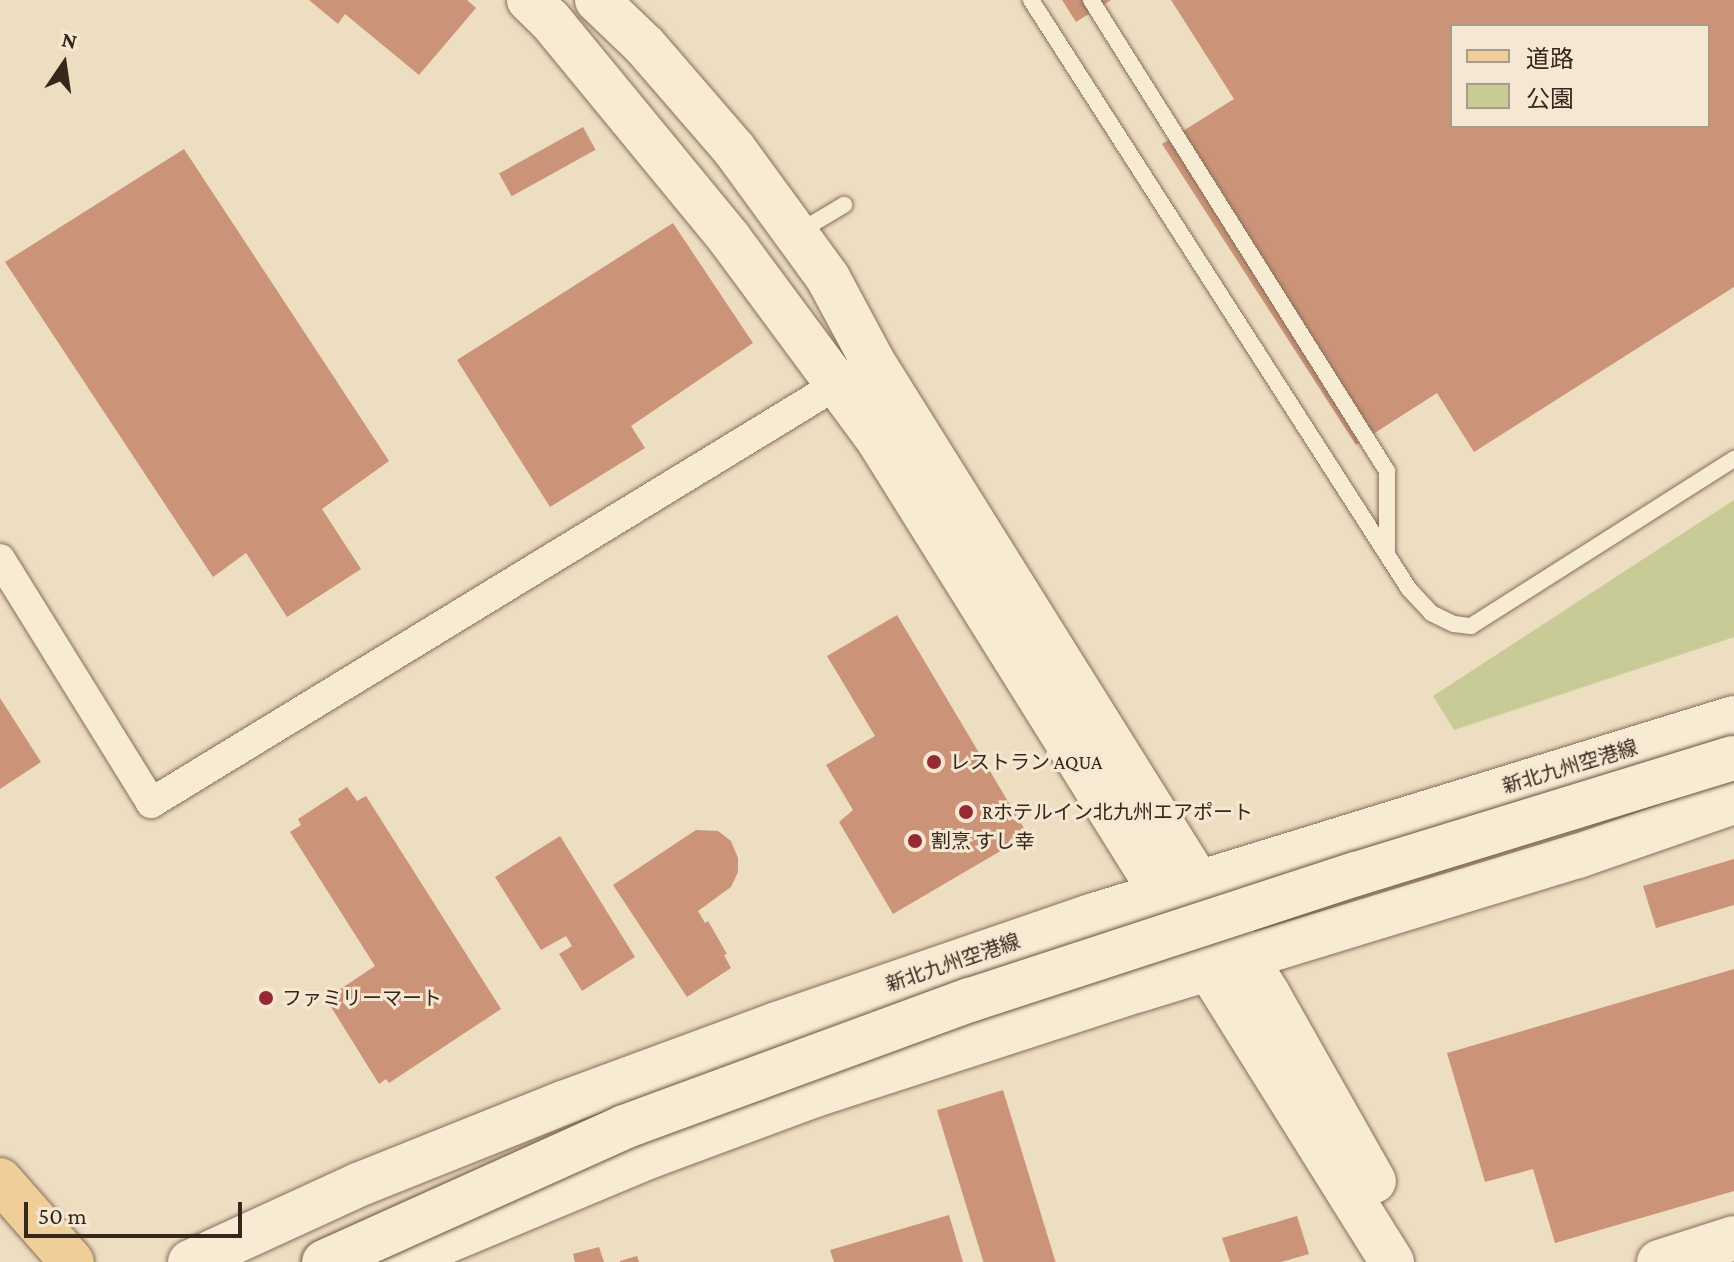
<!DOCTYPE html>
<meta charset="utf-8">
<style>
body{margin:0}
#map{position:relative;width:1734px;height:1262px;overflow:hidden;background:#edddc1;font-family:"Crimson Pro","Noto Sans JP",serif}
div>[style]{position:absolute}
.green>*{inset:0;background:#c8cb95}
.building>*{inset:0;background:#cb9478;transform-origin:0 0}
.roads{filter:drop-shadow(0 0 2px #866e59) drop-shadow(0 0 2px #866e59)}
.lane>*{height:16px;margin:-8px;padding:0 8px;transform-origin:8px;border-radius:8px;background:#f8ebd4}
.street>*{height:30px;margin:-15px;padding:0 15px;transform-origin:15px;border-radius:15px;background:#f8ebd4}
.secondary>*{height:44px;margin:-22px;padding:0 22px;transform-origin:22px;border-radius:22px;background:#f8ebd4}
.primary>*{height:44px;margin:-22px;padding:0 22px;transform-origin:22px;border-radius:22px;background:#f0ce99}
.bridges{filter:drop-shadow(0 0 2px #684f3c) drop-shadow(0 0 2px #684f3c)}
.secondary-bridge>*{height:44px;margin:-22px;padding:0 22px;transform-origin:22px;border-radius:22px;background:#f8ebd4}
.dots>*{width:22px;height:22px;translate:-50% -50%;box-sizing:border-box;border:4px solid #f5e7d1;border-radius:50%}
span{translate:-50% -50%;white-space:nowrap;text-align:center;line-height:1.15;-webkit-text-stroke:6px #f5e7d1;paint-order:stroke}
.poi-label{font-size:20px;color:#36271d}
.left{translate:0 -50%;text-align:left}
.street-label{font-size:20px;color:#36271d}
.legend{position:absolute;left:1450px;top:24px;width:260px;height:104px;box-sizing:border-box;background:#f5e7d1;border:2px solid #a99a89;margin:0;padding:10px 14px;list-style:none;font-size:24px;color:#36271d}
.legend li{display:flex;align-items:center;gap:16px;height:40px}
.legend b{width:40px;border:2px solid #a99a89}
.north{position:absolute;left:24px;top:24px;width:80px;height:80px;-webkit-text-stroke:6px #f5e7d1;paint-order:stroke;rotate:13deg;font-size:22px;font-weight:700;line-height:32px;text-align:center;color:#36271d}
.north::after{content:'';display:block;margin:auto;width:28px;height:36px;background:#36271d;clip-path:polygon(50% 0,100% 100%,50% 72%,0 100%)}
.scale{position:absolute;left:24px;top:1202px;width:218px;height:36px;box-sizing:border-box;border:4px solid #36271d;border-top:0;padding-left:10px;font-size:24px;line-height:28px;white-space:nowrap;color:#36271d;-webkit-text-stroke:6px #f5e7d1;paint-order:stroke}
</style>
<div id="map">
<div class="green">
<div style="clip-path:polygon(1734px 500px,1734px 637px,1454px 730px,1433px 696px)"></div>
</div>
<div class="building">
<div style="clip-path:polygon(309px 0,467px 0,476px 8px,419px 75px,345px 14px,338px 24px)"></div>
<div style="clip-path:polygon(1062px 0,1111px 0,1076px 22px)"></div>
<div style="clip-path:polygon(evenodd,1171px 0,1734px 0,1734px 287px,1474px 452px,1437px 393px,1356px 445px,1162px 144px,1234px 99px,1171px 0,1452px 26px,1708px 26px,1708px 126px,1452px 126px,1452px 26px)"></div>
<div style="left:583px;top:127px;width:26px;height:96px;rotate:61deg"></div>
<div style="clip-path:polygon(184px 149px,389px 461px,322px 509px,361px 569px,287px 617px,246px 553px,213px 577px,5px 262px)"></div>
<div style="clip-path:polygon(673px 223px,753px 343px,631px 426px,645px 448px,550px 507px,457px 360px)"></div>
<div style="clip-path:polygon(897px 615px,1028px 835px,893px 914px,839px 822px,853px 810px,826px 765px,875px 736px,827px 656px)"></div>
<div style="clip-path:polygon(0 698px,41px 762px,0 789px)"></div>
<div style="clip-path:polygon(347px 787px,357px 801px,366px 796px,501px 1009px,389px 1083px,386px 1079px,379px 1084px,328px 1002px,335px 997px,333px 994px,375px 966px,290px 832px,301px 825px,298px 819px)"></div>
<div style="clip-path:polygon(696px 830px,718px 831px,731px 841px,738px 858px,738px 872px,731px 887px,698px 911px,705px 923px,708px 921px,727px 954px,724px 955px,731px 968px,687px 997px,613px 885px)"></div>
<div style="clip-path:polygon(560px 836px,635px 957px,582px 991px,559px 954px,572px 946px,566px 936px,541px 950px,495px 877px)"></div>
<div style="clip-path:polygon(1734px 859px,1734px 905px,1656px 928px,1643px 886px)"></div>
<div style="clip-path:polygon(1734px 969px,1734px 1191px,1555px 1243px,1533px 1169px,1485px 1182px,1447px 1053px)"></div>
<div style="left:1003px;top:1090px;width:180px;height:69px;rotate:73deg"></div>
<div style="clip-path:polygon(949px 1215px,963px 1262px,834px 1262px,830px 1250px)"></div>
<div style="clip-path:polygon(1297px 1216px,1309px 1254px,1281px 1262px,1230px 1262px,1222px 1238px)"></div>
<div style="clip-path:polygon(599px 1247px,604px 1262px,575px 1262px,573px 1254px)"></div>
<div style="clip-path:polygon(637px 1256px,639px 1262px,620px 1262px,620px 1261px)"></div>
</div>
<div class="roads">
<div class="lane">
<div style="left:1031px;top:0;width:700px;rotate:57.31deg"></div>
<div style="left:1409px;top:589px;width:33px;rotate:47deg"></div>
<div style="left:1431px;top:613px;width:25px;rotate:26deg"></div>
<div style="left:1454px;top:624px;width:17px;rotate:7deg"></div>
<div style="left:1471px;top:626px;width:312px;rotate:-32.4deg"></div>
<div style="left:1091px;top:0;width:556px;rotate:57.85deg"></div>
<div style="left:1387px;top:471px;width:82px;rotate:90deg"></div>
<div style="left:797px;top:233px;width:55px;rotate:-30.8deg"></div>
</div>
<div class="street">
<div style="left:0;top:559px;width:287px;rotate:58.2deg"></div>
<div style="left:151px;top:803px;width:824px;rotate:-31.39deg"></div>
</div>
<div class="secondary">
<div style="left:529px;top:0;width:29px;rotate:44deg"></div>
<div style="left:550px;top:20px;width:282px;rotate:50.6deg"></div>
<div style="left:729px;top:238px;width:252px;rotate:53.5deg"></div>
<div style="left:879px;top:441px;width:968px;rotate:58deg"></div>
<div style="left:597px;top:0;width:66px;rotate:43.8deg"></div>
<div style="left:645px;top:46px;width:136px;rotate:49.2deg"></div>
<div style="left:734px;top:149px;width:160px;rotate:53.9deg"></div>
<div style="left:828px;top:278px;width:95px;rotate:61.8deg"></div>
<div style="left:873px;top:362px;width:745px;rotate:57.99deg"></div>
<div style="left:1268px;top:994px;width:215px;rotate:60.5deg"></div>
<div style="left:190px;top:1262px;width:185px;rotate:-24.6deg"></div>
<div style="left:358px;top:1185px;width:221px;rotate:-21.8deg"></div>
<div style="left:563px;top:1103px;width:228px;rotate:-20.3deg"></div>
<div style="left:777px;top:1024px;width:332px;rotate:-19deg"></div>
<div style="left:1091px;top:916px;width:673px;rotate:-17.12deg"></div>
<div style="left:397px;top:1262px;width:275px;rotate:-22.7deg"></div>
<div style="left:651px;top:1156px;width:175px;rotate:-20.4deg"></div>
<div style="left:815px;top:1095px;width:341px;rotate:-18deg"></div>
<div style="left:1139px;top:990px;width:459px;rotate:-17deg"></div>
<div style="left:1578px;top:856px;width:165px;rotate:-19.1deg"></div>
<div style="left:1659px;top:1262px;width:79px;rotate:-17.7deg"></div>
</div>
<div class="primary">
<div style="left:0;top:1180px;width:109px;rotate:48.7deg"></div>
</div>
</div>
<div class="bridges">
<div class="secondary-bridge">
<div style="left:324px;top:1262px;width:329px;rotate:-24.2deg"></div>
<div style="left:624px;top:1127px;width:369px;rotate:-20.2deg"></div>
<div style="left:970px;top:1000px;width:406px;rotate:-18.1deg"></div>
<div style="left:1356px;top:874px;width:395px;rotate:-17.1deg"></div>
</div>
</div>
<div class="dots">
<div style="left:934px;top:762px;background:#942a33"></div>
<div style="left:966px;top:812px;background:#942a33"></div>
<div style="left:915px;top:841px;background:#942a33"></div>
<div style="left:266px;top:998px;background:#942a33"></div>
</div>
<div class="poi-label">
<span class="left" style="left:950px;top:762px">レストラン AQUA</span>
<span class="left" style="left:982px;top:812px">Rホテルイン北九州エアポート</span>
<span class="left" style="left:931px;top:841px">割烹 すし幸</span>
<span class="left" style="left:282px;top:998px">ファミリーマート</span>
</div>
<div class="street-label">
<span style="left:1570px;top:767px;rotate:-17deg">新北九州空港線</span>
<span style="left:953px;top:963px;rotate:-19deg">新北九州空港線</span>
</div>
<ul class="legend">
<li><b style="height:10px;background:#f0ce99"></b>道路</li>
<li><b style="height:22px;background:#c8cb95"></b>公園</li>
</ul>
<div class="north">N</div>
<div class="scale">50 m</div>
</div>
